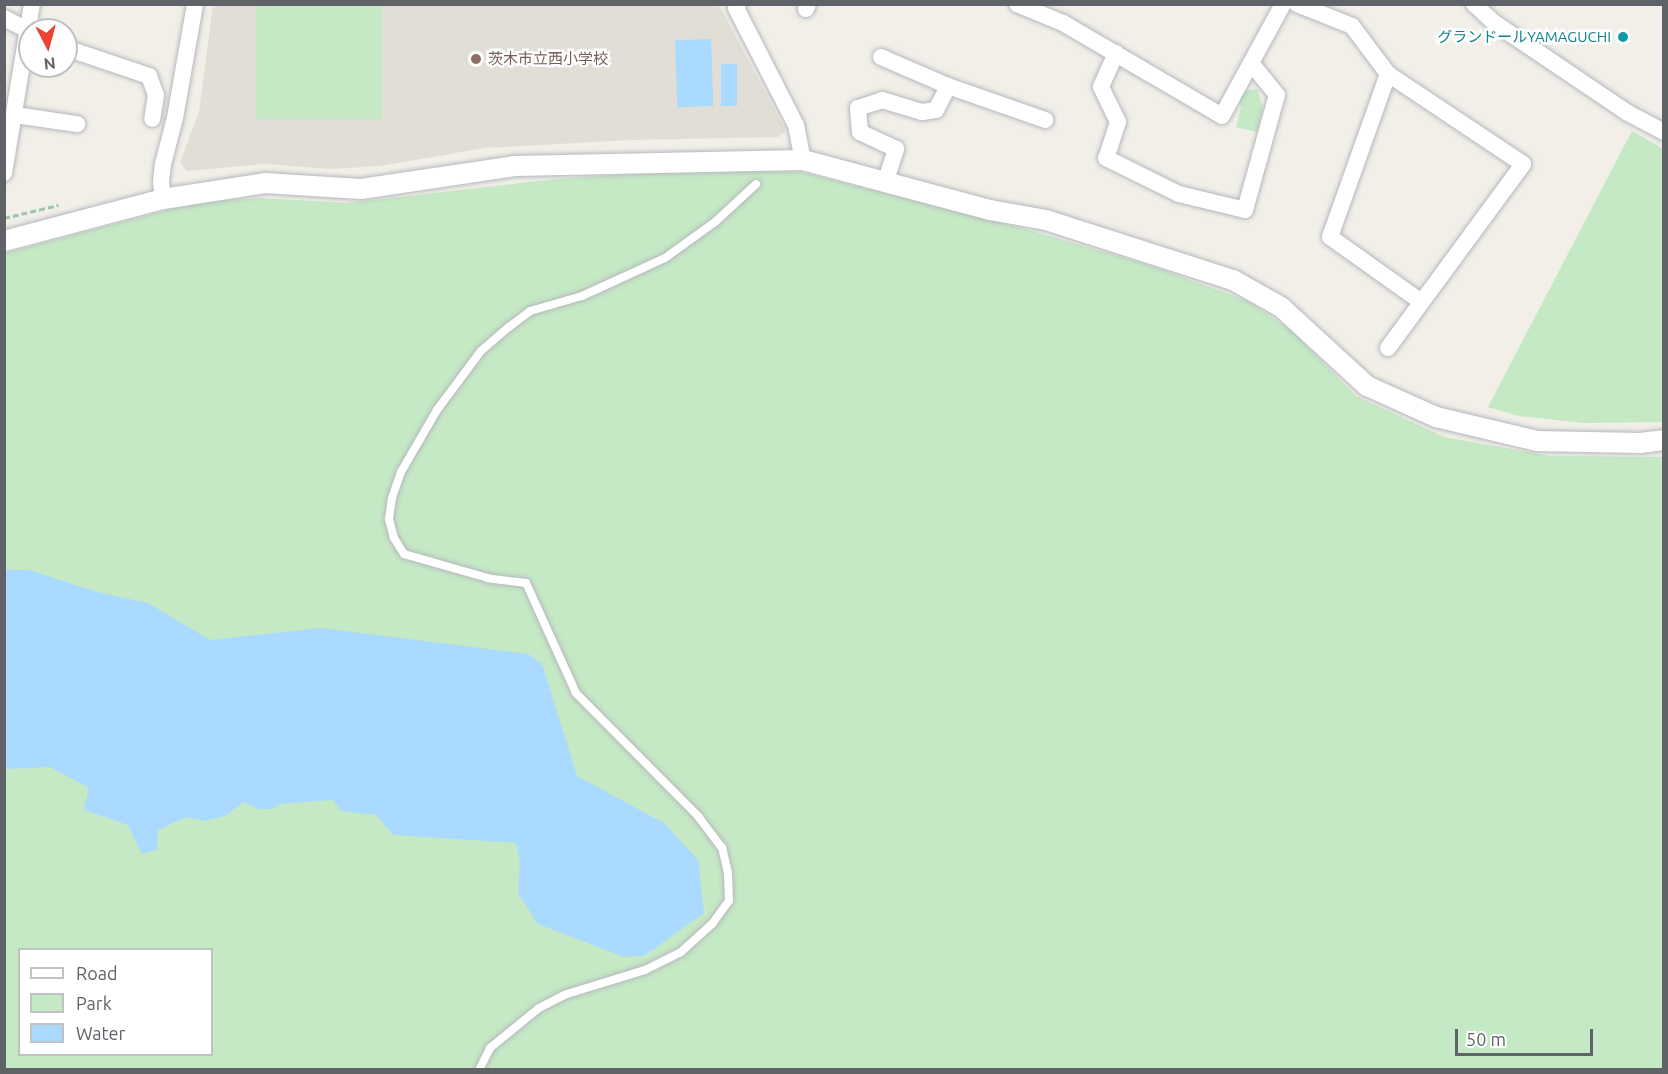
<!DOCTYPE html>
<meta charset="utf-8">
<style>
body{margin:0}
#map{position:relative;width:1668px;height:1074px;overflow:hidden;background:#f1efe8;font-family:Ubuntu,"Noto Sans JP",sans-serif}
div>[style]{position:absolute}
.education>*{inset:0;background:#e1ded6}
.green>*{inset:0;background:#c5e8c5;transform-origin:0 0}
.water>*{inset:0;background:#aadaff;transform-origin:0 0}
.path>*{height:3px;margin-top:-1.5px;transform-origin:0;background:repeating-linear-gradient(90deg,#9cc7a9 0 6px,transparent 0 9px)}
.roads{filter:drop-shadow(0 0 2px #b5b8bc) drop-shadow(0 0 2px #b5b8bc)}
.service>*{height:8px;margin:-4px;padding:0 4px;transform-origin:4px;border-radius:4px;background:#fff}
.minor>*{height:16px;margin:-8px;padding:0 8px;transform-origin:8px;border-radius:8px;background:#fff}
.tertiary>*{height:20px;margin:-10px;padding:0 10px;transform-origin:10px;border-radius:10px;background:#fff}
.dots>*{width:16px;height:16px;translate:-50% -50%;box-sizing:border-box;border:3px solid #fff;border-radius:50%}
span{translate:-50% -50%;white-space:nowrap;text-align:center;line-height:1.15;-webkit-text-stroke:5px #fff;paint-order:stroke}
.culture-label{font-size:15px;color:#0d838f}
.right{translate:-100% -50%;text-align:right}
.education-label{font-size:15px;color:#785e54}
.left{translate:0 -50%;text-align:left}
.frame{position:absolute;inset:0;border:6px solid #5f6368;pointer-events:none}
.legend{position:absolute;left:18px;top:948px;width:195px;height:108px;box-sizing:border-box;background:#fff;border:2px solid #bfc1c3;margin:0;padding:8px 10px;list-style:none;font-size:18px;color:#5f6368}
.legend li{display:flex;align-items:center;gap:12px;height:30px}
.legend b{width:30px;border:2px solid #bfc1c3}
.north{position:absolute;left:18px;top:18px;width:60px;height:60px;box-sizing:border-box;background:#fff;border:2px solid #bfc1c3;border-radius:50%;rotate:174deg;font-size:16px;font-weight:700;line-height:24px;text-align:center;color:#5f6368}
.north::after{content:'';display:block;margin:auto;width:21px;height:27px;background:#ea4335;clip-path:polygon(50% 0,100% 100%,50% 72%,0 100%)}
.scale{position:absolute;left:1455px;top:1029px;width:138px;height:27px;box-sizing:border-box;border:3px solid #5f6368;border-top:0;padding-left:8px;font-size:18px;line-height:21px;white-space:nowrap;color:#5f6368;-webkit-text-stroke:4px #fff;paint-order:stroke}
</style>
<div id="map">
<div class="education">
<div style="clip-path:polygon(213px 5px,719px 5px,786px 131px,778px 137px,631px 140px,485px 148px,380px 166px,332px 169px,264px 164px,187px 171px,180px 162px,199px 112px)"></div>
</div>
<div class="green">
<div style="left:256px;top:5px;width:126px;height:114px"></div>
<div style="clip-path:polygon(1257px 89px,1263px 108px,1257px 132px,1236px 127px,1241px 107px,1239px 101px,1244px 91px)"></div>
<div style="clip-path:polygon(1632px 131px,1663px 149px,1663px 422px,1585px 423px,1519px 416px,1488px 407px)"></div>
<div style="clip-path:polygon(evenodd,689px 170px,801px 172px,1018px 227px,1146px 264px,1248px 301px,1291px 330px,1356px 396px,1444px 437px,1550px 456px,1663px 457px,1663px 1069px,5px 1070px,5px 253px,202px 201px,260px 198px,347px 203px,556px 179px,689px 170px,20px 950px,212px 950px,212px 1054px,20px 1054px,20px 950px)"></div>
</div>
<div class="water">
<div style="left:711px;top:39px;width:67px;height:36px;rotate:88deg"></div>
<div style="left:721px;top:64px;width:16px;height:42px"></div>
<div style="clip-path:polygon(5px 570px,29px 570px,97px 592px,148px 603px,210px 640px,321px 628px,528px 654px,542px 664px,577px 776px,664px 823px,698px 860px,704px 913px,644px 956px,624px 957px,538px 924px,518px 893px,520px 862px,516px 843px,393px 835px,376px 815px,341px 811px,333px 800px,279px 804px,273px 809px,258px 809px,244px 802px,225px 816px,205px 821px,186px 817px,158px 830px,157px 850px,142px 854px,128px 825px,84px 810px,89px 788px,50px 767px,5px 769px)"></div>
</div>
<div class="path">
<div style="left:4px;top:218px;width:56px;rotate:-13.5deg"></div>
</div>
<div class="roads">
<div class="service">
<div style="left:479px;top:1070px;width:25px;rotate:-63deg"></div>
<div style="left:490px;top:1048px;width:63px;rotate:-39.2deg"></div>
<div style="left:539px;top:1008px;width:31px;rotate:-27deg"></div>
<div style="left:567px;top:994px;width:82px;rotate:-17.1deg"></div>
<div style="left:645px;top:970px;width:40px;rotate:-26.6deg"></div>
<div style="left:681px;top:952px;width:42px;rotate:-42.1deg"></div>
<div style="left:712px;top:924px;width:29px;rotate:-54deg"></div>
<div style="left:729px;top:901px;width:28px;rotate:-92deg"></div>
<div style="left:728px;top:873px;width:26px;rotate:-103deg"></div>
<div style="left:722px;top:848px;width:39px;rotate:-127deg"></div>
<div style="left:699px;top:817px;width:175px;rotate:-134.8deg"></div>
<div style="left:576px;top:693px;width:121px;rotate:-114.4deg"></div>
<div style="left:526px;top:583px;width:38px;rotate:-173deg"></div>
<div style="left:488px;top:578px;width:87px;rotate:-164.1deg"></div>
<div style="left:404px;top:554px;width:19px;rotate:-122deg"></div>
<div style="left:394px;top:538px;width:20px;rotate:-105deg"></div>
<div style="left:389px;top:519px;width:21px;rotate:-82deg"></div>
<div style="left:392px;top:498px;width:28px;rotate:-71deg"></div>
<div style="left:401px;top:472px;width:72px;rotate:-59.9deg"></div>
<div style="left:437px;top:410px;width:74px;rotate:-53.3deg"></div>
<div style="left:481px;top:351px;width:37px;rotate:-41deg"></div>
<div style="left:509px;top:327px;width:26px;rotate:-37deg"></div>
<div style="left:530px;top:311px;width:54px;rotate:-16.1deg"></div>
<div style="left:582px;top:296px;width:91px;rotate:-24.6deg"></div>
<div style="left:665px;top:258px;width:62px;rotate:-35.8deg"></div>
<div style="left:715px;top:222px;width:56px;rotate:-42.8deg"></div>
</div>
<div class="minor">
<div style="left:738px;top:4px;width:4px;rotate:117deg"></div>
<div style="left:736px;top:8px;width:131px;rotate:62.9deg"></div>
<div style="left:796px;top:125px;width:36px;rotate:79deg"></div>
<div style="left:1017px;top:4px;width:50px;rotate:22.4deg"></div>
<div style="left:1063px;top:23px;width:184px;rotate:30.3deg"></div>
<div style="left:1222px;top:116px;width:128px;rotate:-61.4deg"></div>
<div style="left:1297px;top:4px;width:59px;rotate:21.8deg"></div>
<div style="left:1352px;top:26px;width:60px;rotate:53.1deg"></div>
<div style="left:1388px;top:74px;width:173px;rotate:109.6deg"></div>
<div style="left:1330px;top:237px;width:110px;rotate:35.4deg"></div>
<div style="left:1474px;top:4px;width:26px;rotate:43deg"></div>
<div style="left:1493px;top:22px;width:163px;rotate:34deg"></div>
<div style="left:1628px;top:113px;width:41px;rotate:27.8deg"></div>
<div style="left:806px;top:9px;width:5px;rotate:-68deg"></div>
<div style="left:4px;top:18px;width:29px;rotate:27deg"></div>
<div style="left:66px;top:48px;width:88px;rotate:18.6deg"></div>
<div style="left:149px;top:76px;width:20px;rotate:70deg"></div>
<div style="left:156px;top:95px;width:24px;rotate:99deg"></div>
<div style="left:1116px;top:53px;width:37px;rotate:114deg"></div>
<div style="left:1101px;top:87px;width:39px;rotate:64deg"></div>
<div style="left:1118px;top:122px;width:38px;rotate:108deg"></div>
<div style="left:1106px;top:158px;width:81px;rotate:26.3deg"></div>
<div style="left:1179px;top:194px;width:68px;rotate:13.6deg"></div>
<div style="left:1245px;top:210px;width:119px;rotate:-74.5deg"></div>
<div style="left:1277px;top:95px;width:40px;rotate:-129deg"></div>
<div style="left:881px;top:57px;width:73px;rotate:23.4deg"></div>
<div style="left:948px;top:86px;width:103px;rotate:19.3deg"></div>
<div style="left:15px;top:115px;width:63px;rotate:8.3deg"></div>
<div style="left:4px;top:173px;width:171px;rotate:-80.6deg"></div>
<div style="left:886px;top:180px;width:33px;rotate:-72deg"></div>
<div style="left:896px;top:149px;width:40px;rotate:-155deg"></div>
<div style="left:860px;top:132px;width:24px;rotate:-95deg"></div>
<div style="left:858px;top:108px;width:25px;rotate:-18deg"></div>
<div style="left:882px;top:100px;width:42px;rotate:16.7deg"></div>
<div style="left:922px;top:112px;width:14px;rotate:-8deg"></div>
<div style="left:936px;top:110px;width:27px;rotate:-63deg"></div>
<div style="left:163px;top:199px;width:17px;rotate:-97deg"></div>
<div style="left:161px;top:182px;width:18px;rotate:-84deg"></div>
<div style="left:163px;top:164px;width:48px;rotate:-75.4deg"></div>
<div style="left:175px;top:118px;width:116px;rotate:-80deg"></div>
<div style="left:1388px;top:348px;width:228px;rotate:-53.7deg"></div>
<div style="left:1523px;top:164px;width:162px;rotate:-146.3deg"></div>
</div>
<div class="tertiary">
<div style="left:4px;top:241px;width:164px;rotate:-14.8deg"></div>
<div style="left:163px;top:199px;width:103px;rotate:-8.9deg"></div>
<div style="left:265px;top:183px;width:96px;rotate:3.6deg"></div>
<div style="left:361px;top:189px;width:155px;rotate:-8.5deg"></div>
<div style="left:514px;top:166px;width:289px;rotate:-1.2deg"></div>
<div style="left:803px;top:160px;width:194px;rotate:15deg"></div>
<div style="left:990px;top:210px;width:57px;rotate:10.1deg"></div>
<div style="left:1046px;top:220px;width:196px;rotate:17.8deg"></div>
<div style="left:1233px;top:280px;width:55px;rotate:29.4deg"></div>
<div style="left:1281px;top:307px;width:117px;rotate:42.6deg"></div>
<div style="left:1367px;top:386px;width:76px;rotate:24.2deg"></div>
<div style="left:1436px;top:417px;width:104px;rotate:13.4deg"></div>
<div style="left:1537px;top:441px;width:103px;rotate:1.1deg"></div>
<div style="left:1640px;top:443px;width:24px;rotate:-7deg"></div>
</div>
</div>
<div class="dots">
<div style="left:1623px;top:37px;background:#0f9aa8"></div>
<div style="left:476px;top:59px;background:#8d6e63"></div>
</div>
<div class="culture-label">
<span class="right" style="left:1611px;top:37px">グランドールYAMAGUCHI</span>
</div>
<div class="education-label">
<span class="left" style="left:488px;top:59px">茨木市立西小学校</span>
</div>
<div class="frame"></div>
<ul class="legend">
<li><b style="height:8px;background:#fff"></b>Road</li>
<li><b style="height:16px;background:#c5e8c5"></b>Park</li>
<li><b style="height:16px;background:#aadaff"></b>Water</li>
</ul>
<div class="north">N</div>
<div class="scale">50 m</div>
</div>
